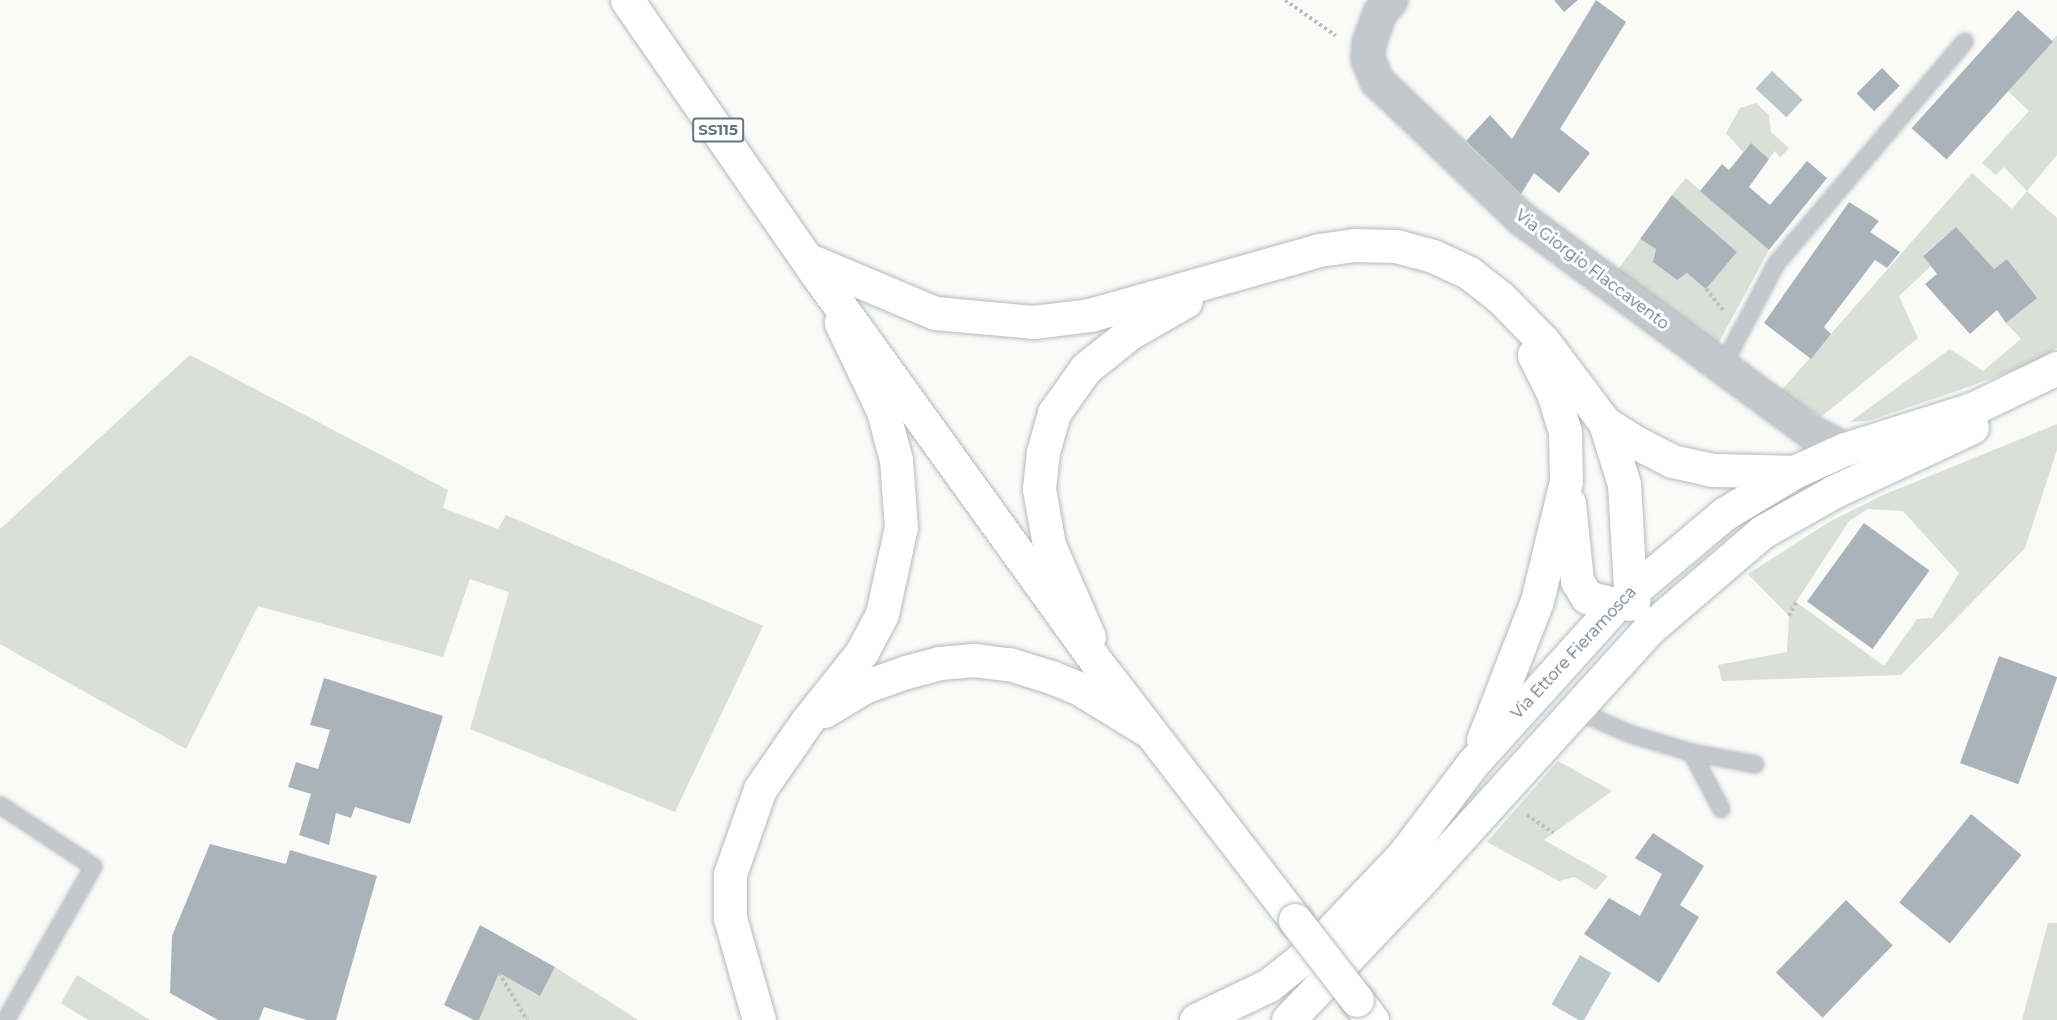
<!DOCTYPE html>
<style>
body{margin:0}
#map{position:relative;width:2057px;height:1020px;overflow:hidden;background:#fafaf8;font-family:Montserrat,sans-serif}
div>[style]{position:absolute}
.green>*{inset:0;background:#dadfd7}
.water>*{inset:0;background:#bbc7cb;transform-origin:0 0}
.building>*{inset:0;background:#aab3b9;transform-origin:0 0}
.path>*{height:4px;margin-top:-2px;transform-origin:0;background:repeating-linear-gradient(90deg,#bbbfc2 0 3px,transparent 0 6px)}
.roads{filter:drop-shadow(0 0 2px #b3babf) drop-shadow(0 0 2px #b3babf)}
.service>*{height:15px;margin:-7.5px;padding:0 7.5px;transform-origin:7.5px;border-radius:7.5px;background:#c3c8cc}
.minor>*{height:32px;margin:-16px;padding:0 16px;transform-origin:16px;border-radius:16px;background:#c3c8cc}
.secondary>*{height:33px;margin:-16.5px;padding:0 16.5px;transform-origin:16.5px;border-radius:16.5px;background:#fff}
.primary>*{height:33px;margin:-16.5px;padding:0 16.5px;transform-origin:16.5px;border-radius:16.5px;background:#fff}
.bridges{filter:drop-shadow(0 0 2px #b5babe) drop-shadow(0 0 2px #b5babe)}
.primary-bridge>*{height:33px;margin:-16.5px;padding:0 16.5px;transform-origin:16.5px;border-radius:16.5px;background:#fff}
span{translate:-50% -50%;white-space:nowrap;text-align:center;line-height:1.15;-webkit-text-stroke:6px #fff;paint-order:stroke}
.shield-label span{padding:2px 4px;background:#fff;border:2px solid;border-radius:4px;-webkit-text-stroke-width:0}
.shield-label{font-size:15px;color:#657683;font-weight:700}
.street-label{font-size:16px;color:#657683}
</style>
<div id="map">
<div class="green">
<div style="clip-path:polygon(2057px 35px,2057px 155px,2027px 191px,2057px 218px,2057px 348px,2031px 364px,1954px 392px,1868px 421px,1850px 422px,1950px 349px,1983px 371px,2021px 339px,2006px 323px,2036px 298px,2007px 259px,1994px 269px,1956px 227px,1923px 255px,1931px 266px,1899px 296px,1918px 338px,1821px 417px,1780px 392px,1972px 173px,2012px 209px,2027px 191px,2004px 167px,1996px 175px,1982px 163px,2029px 111px,2008px 91px)"></div>
<div style="clip-path:polygon(1756px 103px,1769px 115px,1771px 132px,1789px 148px,1780px 158px,1775px 151px,1769px 159px,1751px 143px,1743px 152px,1726px 133px,1740px 108px)"></div>
<div style="clip-path:polygon(1686px 178px,1769px 250px,1718px 344px,1703px 337px,1617px 271px,1640px 239px,1656px 249px,1653px 262px,1677px 280px,1687px 273px,1707px 288px,1737px 252px,1672px 195px)"></div>
<div style="clip-path:polygon(190px 355px,448px 490px,443px 508px,498px 529px,506px 515px,763px 626px,675px 812px,470px 729px,509px 592px,470px 579px,443px 657px,258px 606px,186px 749px,0 644px,0 529px)"></div>
<div style="clip-path:polygon(evenodd,2057px 424px,2057px 450px,2025px 548px,1901px 675px,1722px 681px,1718px 665px,1787px 652px,1789px 616px,1748px 574px,1829px 522px,1883px 495px,2057px 424px,1868px 509px,1903px 511px,1959px 573px,1932px 618px,1917px 619px,1884px 666px,1796px 602px,1849px 521px,1868px 509px)"></div>
<div style="clip-path:polygon(1558px 761px,1612px 791px,1544px 840px,1608px 876px,1596px 890px,1574px 877px,1559px 881px,1487px 842px)"></div>
<div style="clip-path:polygon(2048px 923px,2057px 923px,2057px 1020px,2022px 1020px)"></div>
<div style="clip-path:polygon(555px 967px,638px 1020px,479px 1020px,499px 973px,540px 996px)"></div>
<div style="clip-path:polygon(77px 975px,150px 1020px,88px 1020px,61px 1003px)"></div>
</div>
<div class="water">
<div style="left:1772px;top:71px;width:42px;height:24px;rotate:43deg"></div>
<div style="left:1580px;top:955px;width:36px;height:57px;rotate:30deg"></div>
</div>
<div class="building">
<div style="clip-path:polygon(1554px 0,1578px 0,1564px 12px)"></div>
<div style="clip-path:polygon(1596px 0,1626px 22px,1560px 129px,1590px 153px,1559px 193px,1534px 173px,1521px 194px,1466px 141px,1490px 115px,1512px 139px)"></div>
<div style="left:2018px;top:10px;width:47px;height:159px;rotate:42deg"></div>
<div style="left:1882px;top:68px;width:25px;height:36px;rotate:45deg"></div>
<div style="clip-path:polygon(1751px 143px,1769px 159px,1749px 187px,1770px 205px,1807px 161px,1827px 178px,1769px 250px,1700px 191px,1722px 164px,1729px 170px)"></div>
<div style="clip-path:polygon(1672px 195px,1737px 252px,1706px 289px,1687px 273px,1677px 280px,1653px 262px,1656px 249px,1640px 239px)"></div>
<div style="clip-path:polygon(1849px 202px,1879px 221px,1870px 232px,1900px 252px,1887px 268px,1875px 260px,1824px 327px,1831px 334px,1811px 359px,1764px 323px)"></div>
<div style="clip-path:polygon(1956px 227px,1994px 269px,2007px 259px,2037px 298px,2006px 323px,1997px 310px,1970px 334px,1925px 284px,1937px 274px,1923px 256px)"></div>
<div style="left:1864px;top:523px;width:81px;height:97px;rotate:36deg"></div>
<div style="left:1999px;top:656px;width:62px;height:114px;rotate:20deg"></div>
<div style="clip-path:polygon(324px 678px,443px 716px,410px 824px,355px 807px,351px 818px,336px 813px,329px 845px,299px 835px,311px 794px,288px 787px,296px 762px,318px 769px,330px 730px,310px 725px)"></div>
<div style="left:1971px;top:814px;width:65px;height:114px;rotate:39deg"></div>
<div style="clip-path:polygon(1653px 833px,1704px 866px,1680px 905px,1699px 917px,1659px 983px,1584px 934px,1609px 898px,1640px 916px,1662px 874px,1635px 858px)"></div>
<div style="clip-path:polygon(210px 844px,286px 864px,290px 850px,377px 876px,336px 1020px,307px 1020px,264px 1007px,259px 1020px,218px 1020px,170px 993px,172px 936px)"></div>
<div style="left:1846px;top:900px;width:65px;height:101px;rotate:44deg"></div>
<div style="clip-path:polygon(480px 925px,555px 967px,540px 996px,499px 973px,479px 1020px,474px 1020px,444px 1005px)"></div>
</div>
<div class="path">
<div style="left:1285px;top:0;width:62px;rotate:35.2deg"></div>
<div style="left:1706px;top:289px;width:27px;rotate:51deg"></div>
<div style="left:1789px;top:616px;width:16px;rotate:-63deg"></div>
<div style="left:1527px;top:815px;width:32px;rotate:34deg"></div>
<div style="left:499px;top:973px;width:55px;rotate:59.2deg"></div>
</div>
<div class="roads">
<div class="service">
<div style="left:1721px;top:368px;width:119px;rotate:-62.4deg"></div>
<div style="left:1776px;top:263px;width:291px;rotate:-49.7deg"></div>
<div style="left:1576px;top:710px;width:60px;rotate:23.6deg"></div>
<div style="left:1631px;top:734px;width:63px;rotate:16.7deg"></div>
<div style="left:1691px;top:752px;width:65px;rotate:10.6deg"></div>
<div style="left:1691px;top:752px;width:64px;rotate:62.2deg"></div>
<div style="left:0;top:805px;width:111px;rotate:33.3deg"></div>
<div style="left:93px;top:866px;width:177px;rotate:119.7deg"></div>
</div>
<div class="minor">
<div style="left:1391px;top:0;width:17px;rotate:130deg"></div>
<div style="left:1380px;top:13px;width:32px;rotate:110deg"></div>
<div style="left:1369px;top:43px;width:16px;rotate:94deg"></div>
<div style="left:1368px;top:59px;width:24px;rotate:68deg"></div>
<div style="left:1377px;top:81px;width:200px;rotate:43.6deg"></div>
<div style="left:1522px;top:219px;width:359px;rotate:36.4deg"></div>
<div style="left:1811px;top:432px;width:38px;rotate:27deg"></div>
</div>
<div class="secondary">
<div style="left:809px;top:260px;width:137px;rotate:22.8deg"></div>
<div style="left:935px;top:313px;width:98px;rotate:5.2deg"></div>
<div style="left:1033px;top:322px;width:57px;rotate:-7deg"></div>
<div style="left:1090px;top:315px;width:238px;rotate:-15.8deg"></div>
<div style="left:1319px;top:250px;width:34px;rotate:-8deg"></div>
<div style="left:1353px;top:245px;width:43px;rotate:1.3deg"></div>
<div style="left:1396px;top:246px;width:38px;rotate:15deg"></div>
<div style="left:1433px;top:256px;width:40px;rotate:25deg"></div>
<div style="left:1469px;top:273px;width:39px;rotate:38deg"></div>
<div style="left:1500px;top:297px;width:63px;rotate:45.6deg"></div>
<div style="left:1544px;top:342px;width:101px;rotate:53deg"></div>
<div style="left:1605px;top:423px;width:38px;rotate:32deg"></div>
<div style="left:1637px;top:443px;width:39px;rotate:27deg"></div>
<div style="left:1672px;top:461px;width:42px;rotate:12.4deg"></div>
<div style="left:1713px;top:470px;width:80px;rotate:1.4deg"></div>
<div style="left:1605px;top:423px;width:64px;rotate:72.7deg"></div>
<div style="left:1624px;top:484px;width:120px;rotate:86.7deg"></div>
<div style="left:1569px;top:503px;width:78px;rotate:84.1deg"></div>
<div style="left:1577px;top:581px;width:19px;rotate:58deg"></div>
<div style="left:1587px;top:597px;width:30px;rotate:15deg"></div>
<div style="left:1616px;top:605px;width:18px;rotate:-13deg"></div>
<div style="left:1089px;top:637px;width:100px;rotate:-113.5deg"></div>
<div style="left:1049px;top:545px;width:57px;rotate:-100.1deg"></div>
<div style="left:1039px;top:489px;width:37px;rotate:-84deg"></div>
<div style="left:1043px;top:452px;width:41px;rotate:-74.2deg"></div>
<div style="left:1054px;top:413px;width:55px;rotate:-54.6deg"></div>
<div style="left:1086px;top:368px;width:56px;rotate:-38.5deg"></div>
<div style="left:1130px;top:333px;width:64px;rotate:-29.7deg"></div>
<div style="left:824px;top:711px;width:47px;rotate:-31deg"></div>
<div style="left:864px;top:687px;width:45px;rotate:-19.7deg"></div>
<div style="left:906px;top:672px;width:34px;rotate:-15deg"></div>
<div style="left:939px;top:663px;width:35px;rotate:-5deg"></div>
<div style="left:974px;top:660px;width:35px;rotate:7deg"></div>
<div style="left:1009px;top:664px;width:44px;rotate:17.2deg"></div>
<div style="left:1051px;top:677px;width:31px;rotate:22deg"></div>
<div style="left:1080px;top:689px;width:82px;rotate:31.6deg"></div>
<div style="left:1483px;top:740px;width:149px;rotate:-68.8deg"></div>
<div style="left:1537px;top:601px;width:123px;rotate:-76.4deg"></div>
<div style="left:1566px;top:481px;width:49px;rotate:-91.2deg"></div>
<div style="left:1565px;top:432px;width:39px;rotate:-107deg"></div>
<div style="left:1554px;top:395px;width:45px;rotate:-116.6deg"></div>
<div style="left:759px;top:1020px;width:106px;rotate:-105.9deg"></div>
<div style="left:730px;top:918px;width:44px;rotate:-90deg"></div>
<div style="left:730px;top:874px;width:90px;rotate:-70.6deg"></div>
<div style="left:760px;top:789px;width:83px;rotate:-55.3deg"></div>
<div style="left:807px;top:721px;width:88px;rotate:-51.4deg"></div>
<div style="left:862px;top:652px;width:43px;rotate:-62.2deg"></div>
<div style="left:882px;top:614px;width:89px;rotate:-77.7deg"></div>
<div style="left:901px;top:527px;width:67px;rotate:-94.3deg"></div>
<div style="left:896px;top:460px;width:51px;rotate:-104.9deg"></div>
<div style="left:883px;top:411px;width:98px;rotate:-115.5deg"></div>
<div style="left:1196px;top:1020px;width:81px;rotate:-25.6deg"></div>
<div style="left:1269px;top:985px;width:58px;rotate:-38.7deg"></div>
<div style="left:1314px;top:949px;width:131px;rotate:-46.5deg"></div>
<div style="left:1404px;top:854px;width:114px;rotate:-52.8deg"></div>
<div style="left:1473px;top:763px;width:213px;rotate:-47.9deg"></div>
<div style="left:1616px;top:605px;width:141px;rotate:-40.1deg"></div>
<div style="left:1724px;top:514px;width:82px;rotate:-31deg"></div>
<div style="left:1794px;top:472px;width:56px;rotate:-24.3deg"></div>
<div style="left:1845px;top:449px;width:133px;rotate:-17.5deg"></div>
<div style="left:1972px;top:409px;width:94px;rotate:-25.8deg"></div>
<div style="left:1288px;top:1020px;width:197px;rotate:-46.4deg"></div>
<div style="left:1424px;top:877px;width:335px;rotate:-47.8deg"></div>
<div style="left:1649px;top:629px;width:149px;rotate:-40.6deg"></div>
<div style="left:1762px;top:532px;width:84px;rotate:-29.3deg"></div>
<div style="left:1835px;top:491px;width:151px;rotate:-25deg"></div>
</div>
<div class="primary">
<div style="left:627px;top:0;width:332px;rotate:55.3deg"></div>
<div style="left:816px;top:273px;width:493px;rotate:54.2deg"></div>
<div style="left:1105px;top:673px;width:312px;rotate:52.4deg"></div>
<div style="left:1357px;top:1000px;width:25px;rotate:53deg"></div>
</div>
</div>
<div class="bridges">
<div class="primary-bridge">
<div style="left:1295px;top:920px;width:101px;rotate:52.2deg"></div>
</div>
</div>
<div class="shield-label">
<span style="left:718px;top:130px">SS115</span>
</div>
<div class="street-label">
<span style="left:1592px;top:270px;rotate:37deg">Via Giorgio Flaccavento</span>
<span style="left:1574px;top:653px;rotate:-47deg">Via Ettore Fieramosca</span>
</div>
</div>
